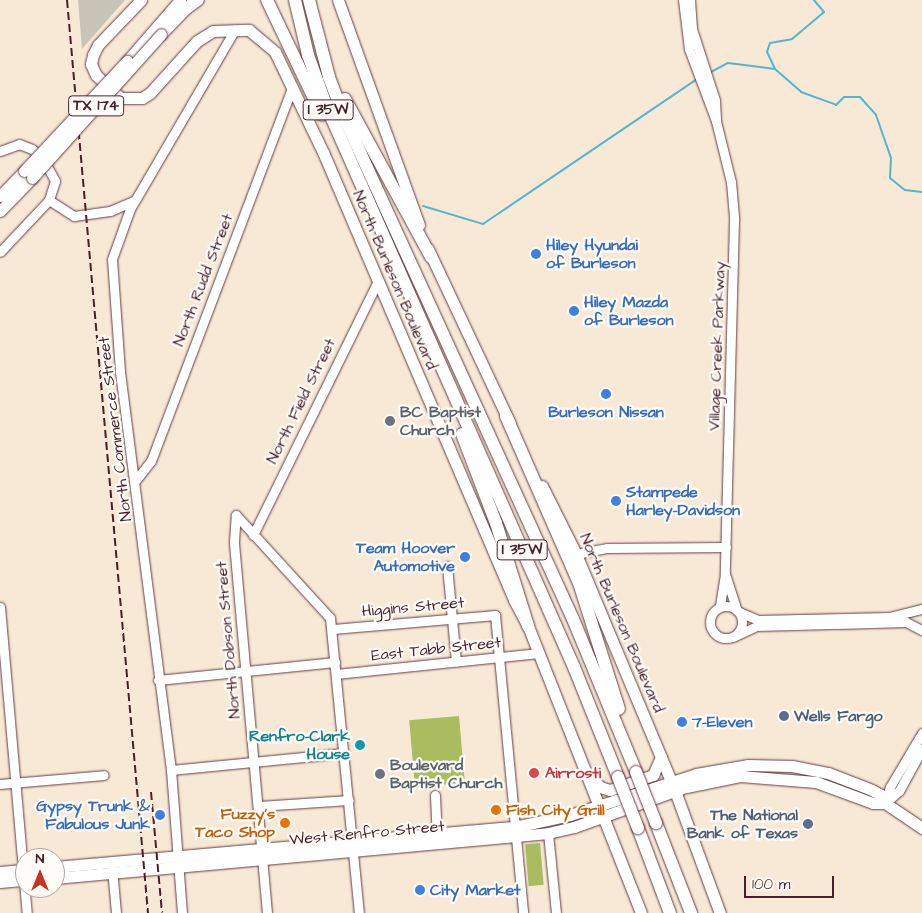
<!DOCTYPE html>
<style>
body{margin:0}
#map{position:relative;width:922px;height:913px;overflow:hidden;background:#f8e9d6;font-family:"Architects Daughter",sans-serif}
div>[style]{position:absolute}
.industrial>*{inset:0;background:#c8c4b8}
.green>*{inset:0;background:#a9bc60;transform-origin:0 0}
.stream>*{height:2px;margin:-1px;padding:0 1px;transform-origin:1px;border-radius:1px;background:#52b6d1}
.roads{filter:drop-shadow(0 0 1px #643d45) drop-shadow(0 0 1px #643d45)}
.minor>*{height:9px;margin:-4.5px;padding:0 4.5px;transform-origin:4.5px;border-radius:4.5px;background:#fff}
.minor>.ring{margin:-4.5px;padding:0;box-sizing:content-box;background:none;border:9px solid #fff;border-radius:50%}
.major>*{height:11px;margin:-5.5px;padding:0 5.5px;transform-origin:5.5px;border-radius:5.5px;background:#fff}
.highway>*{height:12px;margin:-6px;padding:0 6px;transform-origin:6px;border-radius:6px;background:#fff}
.rail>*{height:2px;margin-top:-1px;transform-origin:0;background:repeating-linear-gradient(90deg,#4a1f2b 0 8px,transparent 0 12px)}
.bridges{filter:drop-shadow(0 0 1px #643d45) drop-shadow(0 0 1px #643d45)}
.major-bridge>*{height:11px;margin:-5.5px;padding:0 5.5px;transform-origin:5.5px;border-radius:5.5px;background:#fff}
.highway-bridge>*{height:12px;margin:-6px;padding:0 6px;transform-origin:6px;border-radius:6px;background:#fff}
.dots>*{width:14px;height:14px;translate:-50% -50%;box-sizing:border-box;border:2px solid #fdfcf7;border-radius:50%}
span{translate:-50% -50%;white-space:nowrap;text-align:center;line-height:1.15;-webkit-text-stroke:4.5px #fdfcf7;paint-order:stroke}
.shield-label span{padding:1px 4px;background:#fdfcf7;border:1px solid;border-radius:4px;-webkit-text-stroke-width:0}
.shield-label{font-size:15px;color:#4a1f2b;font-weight:700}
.shop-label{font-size:16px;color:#366cbe;font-weight:700}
.left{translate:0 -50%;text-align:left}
.right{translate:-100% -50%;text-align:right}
.street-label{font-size:16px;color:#4a1f2b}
.worship-label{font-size:16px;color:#5b616d;font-weight:700}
.service-label{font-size:16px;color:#4e5e75;font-weight:700}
.culture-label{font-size:16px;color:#0d838f;font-weight:700}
.health-label{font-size:16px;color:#be3a42;font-weight:700}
.food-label{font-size:16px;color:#c56008;font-weight:700}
.north{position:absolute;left:15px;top:848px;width:50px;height:50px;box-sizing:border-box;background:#fdfcf7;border:1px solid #b5a4a5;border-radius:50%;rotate:0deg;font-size:14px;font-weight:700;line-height:20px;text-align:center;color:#4a1f2b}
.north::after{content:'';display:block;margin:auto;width:18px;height:22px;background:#c8321e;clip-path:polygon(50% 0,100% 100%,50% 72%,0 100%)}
.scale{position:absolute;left:744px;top:876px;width:90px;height:22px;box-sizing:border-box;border:2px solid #4a1f2b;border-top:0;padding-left:6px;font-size:15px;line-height:18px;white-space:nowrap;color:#4a1f2b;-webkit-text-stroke:4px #fdfcf7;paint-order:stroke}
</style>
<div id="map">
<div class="industrial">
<div style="clip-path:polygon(78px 0,125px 0,82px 49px)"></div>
</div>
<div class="green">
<div style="left:459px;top:716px;width:67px;height:50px;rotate:85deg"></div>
<div style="left:540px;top:843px;width:42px;height:15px;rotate:85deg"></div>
</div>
<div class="stream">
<div style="left:775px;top:69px;width:19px;rotate:-115deg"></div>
<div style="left:767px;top:52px;width:9px;rotate:-72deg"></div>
<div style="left:770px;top:43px;width:22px;rotate:-10deg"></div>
<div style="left:792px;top:39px;width:42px;rotate:-40.2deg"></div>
<div style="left:824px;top:12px;width:16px;rotate:-130deg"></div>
<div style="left:709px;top:73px;width:21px;rotate:-28deg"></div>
<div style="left:728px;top:63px;width:47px;rotate:7.3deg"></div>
<div style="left:775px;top:69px;width:35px;rotate:41deg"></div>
<div style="left:801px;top:92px;width:37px;rotate:20deg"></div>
<div style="left:836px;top:105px;width:11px;rotate:-45deg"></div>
<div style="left:844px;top:97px;width:16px"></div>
<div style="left:860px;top:97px;width:24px;rotate:48deg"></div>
<div style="left:876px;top:115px;width:46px;rotate:70.8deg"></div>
<div style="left:891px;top:158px;width:20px;rotate:93deg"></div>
<div style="left:890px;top:178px;width:19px;rotate:39deg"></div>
<div style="left:905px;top:190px;width:17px;rotate:7deg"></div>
<div style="left:423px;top:206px;width:63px;rotate:16.7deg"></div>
<div style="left:483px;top:224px;width:257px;rotate:-34.1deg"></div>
</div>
<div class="roads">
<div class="minor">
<div style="left:683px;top:0;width:49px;rotate:83deg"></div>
<div style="left:689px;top:49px;width:77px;rotate:69.4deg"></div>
<div style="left:716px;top:121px;width:63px;rotate:76.2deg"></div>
<div style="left:731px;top:182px;width:38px;rotate:85deg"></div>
<div style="left:734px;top:220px;width:354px;rotate:91.5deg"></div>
<div style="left:725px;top:574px;width:32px;rotate:99deg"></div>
<div style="left:690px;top:0;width:29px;rotate:86deg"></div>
<div style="left:692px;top:29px;width:75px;rotate:72.1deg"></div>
<div style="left:715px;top:100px;width:21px;rotate:87deg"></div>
<div style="left:0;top:151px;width:20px;rotate:-20deg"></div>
<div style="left:19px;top:144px;width:14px;rotate:21deg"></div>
<div style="left:32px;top:149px;width:15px;rotate:42deg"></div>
<div style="left:43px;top:159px;width:25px;rotate:61deg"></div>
<div style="left:55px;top:181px;width:20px;rotate:108deg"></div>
<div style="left:49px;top:200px;width:71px;rotate:133.3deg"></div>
<div style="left:49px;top:200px;width:30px;rotate:33deg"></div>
<div style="left:74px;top:216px;width:36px;rotate:-8deg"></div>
<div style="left:110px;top:211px;width:25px;rotate:-23deg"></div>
<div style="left:136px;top:480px;width:24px;rotate:-52deg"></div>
<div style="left:151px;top:461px;width:400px;rotate:-69.3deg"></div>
<div style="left:253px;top:535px;width:283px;rotate:-63.8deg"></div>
<div style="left:576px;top:554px;width:32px;rotate:-11deg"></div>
<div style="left:607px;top:548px;width:119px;rotate:-0.5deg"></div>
<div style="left:447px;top:566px;width:96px;rotate:84.6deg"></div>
<div style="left:726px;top:577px;width:35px;rotate:72deg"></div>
<div class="ring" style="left:710px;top:606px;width:23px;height:23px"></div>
<div style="left:0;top:607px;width:307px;rotate:85deg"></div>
<div style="left:739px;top:612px;width:21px;rotate:23deg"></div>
<div style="left:758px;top:620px;width:131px;rotate:-1.3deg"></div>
<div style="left:889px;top:617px;width:34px;rotate:-14deg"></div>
<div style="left:333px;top:629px;width:163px;rotate:-4.9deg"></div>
<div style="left:495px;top:615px;width:299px;rotate:84.6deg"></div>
<div style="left:733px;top:637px;width:26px;rotate:-25deg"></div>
<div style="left:757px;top:626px;width:149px;rotate:-1.5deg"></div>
<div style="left:906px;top:622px;width:18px;rotate:27deg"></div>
<div style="left:336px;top:674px;width:204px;rotate:-5.9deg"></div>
<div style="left:158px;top:680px;width:178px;rotate:-5.8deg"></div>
<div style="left:171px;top:770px;width:174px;rotate:-5.6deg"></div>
<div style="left:0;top:784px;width:104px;rotate:-4.9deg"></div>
<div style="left:435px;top:795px;width:45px;rotate:87.5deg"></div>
<div style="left:885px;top:803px;width:17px;rotate:-73deg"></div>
<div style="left:890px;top:787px;width:63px;rotate:-59.3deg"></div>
<div style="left:885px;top:803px;width:18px;rotate:-41deg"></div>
<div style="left:899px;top:791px;width:48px;rotate:-61.3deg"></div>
<div style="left:259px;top:806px;width:90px;rotate:-3.8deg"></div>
<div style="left:548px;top:833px;width:80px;rotate:84.3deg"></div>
<div style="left:112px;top:868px;width:45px;rotate:84.9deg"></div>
<div style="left:182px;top:913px;width:143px;rotate:-94.4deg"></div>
<div style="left:171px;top:770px;width:402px;rotate:-97.3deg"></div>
<div style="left:120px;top:371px;width:112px;rotate:-94.1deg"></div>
<div style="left:112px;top:259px;width:53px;rotate:-70.2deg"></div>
<div style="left:130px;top:209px;width:208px;rotate:-59.7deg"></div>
<div style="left:267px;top:913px;width:373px;rotate:-95.1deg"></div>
<div style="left:234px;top:541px;width:26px;rotate:-86deg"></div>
<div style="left:236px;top:515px;width:139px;rotate:47.6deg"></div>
<div style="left:330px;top:618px;width:296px;rotate:84.4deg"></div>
</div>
<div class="major">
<div style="left:141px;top:0;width:62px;rotate:133.7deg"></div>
<div style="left:98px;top:45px;width:11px;rotate:117deg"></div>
<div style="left:93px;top:55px;width:9px;rotate:103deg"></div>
<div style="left:91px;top:64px;width:12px;rotate:66deg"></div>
<div style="left:96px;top:75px;width:34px;rotate:43deg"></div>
<div style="left:121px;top:98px;width:21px"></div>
<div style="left:142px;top:98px;width:9px;rotate:-32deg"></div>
<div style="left:150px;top:93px;width:70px;rotate:-47.9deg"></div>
<div style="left:197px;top:41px;width:19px;rotate:-32deg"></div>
<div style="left:213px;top:31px;width:36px;rotate:-2deg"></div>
<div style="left:249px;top:30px;width:34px;rotate:40deg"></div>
<div style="left:275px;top:52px;width:111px;rotate:64.4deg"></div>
<div style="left:323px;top:152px;width:487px;rotate:66.9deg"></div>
<div style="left:514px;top:600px;width:30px;rotate:62deg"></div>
<div style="left:528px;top:626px;width:308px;rotate:68.5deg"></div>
<div style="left:338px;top:0;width:239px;rotate:70.2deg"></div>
<div style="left:161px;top:34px;width:40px;rotate:-46deg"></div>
<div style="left:127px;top:61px;width:81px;rotate:-49deg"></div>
<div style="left:0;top:196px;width:35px;rotate:-46deg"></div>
<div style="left:0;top:211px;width:46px;rotate:-45.9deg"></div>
<div style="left:428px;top:249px;width:192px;rotate:64.8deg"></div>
<div style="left:542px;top:486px;width:76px;rotate:63.4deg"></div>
<div style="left:576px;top:554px;width:257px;rotate:67.3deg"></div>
<div style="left:675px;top:791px;width:130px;rotate:69.8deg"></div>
<div style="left:591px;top:777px;width:13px;rotate:48deg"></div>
<div style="left:600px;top:787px;width:10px;rotate:17deg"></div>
<div style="left:610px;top:790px;width:46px;rotate:-19.2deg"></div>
<div style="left:653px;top:775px;width:20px;rotate:-66deg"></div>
<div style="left:55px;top:867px;width:466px;rotate:-5deg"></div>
<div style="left:519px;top:826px;width:52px;rotate:-12.2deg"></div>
<div style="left:570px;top:815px;width:133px;rotate:-18deg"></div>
<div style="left:696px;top:774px;width:53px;rotate:-9.8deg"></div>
<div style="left:748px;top:765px;width:44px;rotate:1.3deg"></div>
<div style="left:792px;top:766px;width:37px;rotate:11deg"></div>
<div style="left:828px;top:773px;width:47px;rotate:21.1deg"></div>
<div style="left:872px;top:790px;width:10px;rotate:29deg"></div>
<div style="left:881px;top:795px;width:9px;rotate:63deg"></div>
<div style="left:0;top:872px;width:25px;rotate:-5deg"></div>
<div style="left:55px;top:878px;width:495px;rotate:-5.2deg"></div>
<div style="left:548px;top:833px;width:27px;rotate:-13deg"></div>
<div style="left:574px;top:827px;width:119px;rotate:-19.7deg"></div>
<div style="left:686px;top:787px;width:55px;rotate:-11.5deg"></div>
<div style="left:740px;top:776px;width:76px;rotate:4.5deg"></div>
<div style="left:816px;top:782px;width:61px;rotate:20.2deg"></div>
<div style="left:873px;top:803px;width:12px"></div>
<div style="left:885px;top:803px;width:45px;rotate:34deg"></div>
<div style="left:0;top:882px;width:25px;rotate:-5deg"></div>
</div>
<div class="highway">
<div style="left:267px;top:0;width:127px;rotate:64.4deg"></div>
<div style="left:295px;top:0;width:57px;rotate:76.7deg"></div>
<div style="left:308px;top:55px;width:53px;rotate:70.2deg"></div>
<div style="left:326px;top:105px;width:614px;rotate:66.19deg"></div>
<div style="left:574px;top:667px;width:118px;rotate:68.2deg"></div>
<div style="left:309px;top:0;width:80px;rotate:75.4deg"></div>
<div style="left:329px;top:77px;width:43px;rotate:69.4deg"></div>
<div style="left:344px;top:117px;width:552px;rotate:65.48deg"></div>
<div style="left:573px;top:619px;width:165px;rotate:67.6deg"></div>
<div style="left:184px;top:10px;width:17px;rotate:-36deg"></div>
<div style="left:345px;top:99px;width:180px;rotate:61.4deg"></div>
<div style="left:506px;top:416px;width:182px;rotate:66.4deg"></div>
<div style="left:579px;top:583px;width:132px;rotate:72.4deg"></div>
<div style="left:462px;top:434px;width:95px;rotate:69.1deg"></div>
<div style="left:496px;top:523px;width:108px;rotate:72.7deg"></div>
<div style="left:656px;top:823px;width:97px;rotate:68.7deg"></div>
<div style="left:638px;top:828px;width:91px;rotate:69.4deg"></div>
</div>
</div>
<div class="rail">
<div style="left:67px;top:0;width:917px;rotate:84.93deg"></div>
<div style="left:151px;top:792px;width:121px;rotate:84.8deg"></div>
</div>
<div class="bridges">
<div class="major-bridge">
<div style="left:24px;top:171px;width:151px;rotate:-46.9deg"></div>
<div style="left:32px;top:178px;width:193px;rotate:-48.1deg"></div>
</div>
<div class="highway-bridge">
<div style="left:636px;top:772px;width:55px;rotate:68.6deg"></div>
<div style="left:618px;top:777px;width:55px;rotate:68.6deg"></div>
</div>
</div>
<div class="dots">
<div style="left:536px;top:254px;background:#3f7fe0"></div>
<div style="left:574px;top:311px;background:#3f7fe0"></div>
<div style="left:606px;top:394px;background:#3f7fe0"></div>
<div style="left:390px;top:421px;background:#6b7280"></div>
<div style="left:616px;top:501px;background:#3f7fe0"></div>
<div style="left:465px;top:557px;background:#3f7fe0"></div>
<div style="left:784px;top:716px;background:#5c6f8a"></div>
<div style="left:682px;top:722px;background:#3f7fe0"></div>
<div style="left:360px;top:745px;background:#0f9aa8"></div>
<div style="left:534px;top:773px;background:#e0444e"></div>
<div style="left:380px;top:774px;background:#6b7280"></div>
<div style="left:496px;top:810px;background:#e8710a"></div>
<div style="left:160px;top:815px;background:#3f7fe0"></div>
<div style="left:285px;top:823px;background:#e8710a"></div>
<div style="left:808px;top:824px;background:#5c6f8a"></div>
<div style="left:420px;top:890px;background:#3f7fe0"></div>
</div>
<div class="shield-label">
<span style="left:96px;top:106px">TX 174</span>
<span style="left:328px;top:110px">I 35W</span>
<span style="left:522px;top:550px">I 35W</span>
</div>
<div class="shop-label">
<span class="left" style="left:546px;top:254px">Hiley Hyundai<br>of Burleson</span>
<span class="left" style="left:584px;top:311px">Hiley Mazda<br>of Burleson</span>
<span style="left:606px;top:412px">Burleson Nissan</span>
<span class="left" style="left:626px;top:501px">Stampede<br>Harley-Davidson</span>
<span class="right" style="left:455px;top:557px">Team Hoover<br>Automotive</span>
<span class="left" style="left:692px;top:722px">7-Eleven</span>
<span class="right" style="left:150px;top:815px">Gypsy Trunk &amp;<br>Fabulous Junk</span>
<span class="left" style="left:430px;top:890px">City Market</span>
</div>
<div class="street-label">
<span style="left:203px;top:280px;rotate:-69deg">North Rudd Street</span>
<span style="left:395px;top:280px;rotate:67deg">North Burleson Boulevard</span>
<span style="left:717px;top:346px;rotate:-88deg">Village Creek Parkway</span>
<span style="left:301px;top:401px;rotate:-64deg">North Field Street</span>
<span style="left:115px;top:429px;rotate:-97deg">North Commerce Street</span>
<span style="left:413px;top:607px;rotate:-5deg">Higgins Street</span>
<span style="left:622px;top:623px;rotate:67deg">North Burleson Boulevard</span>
<span style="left:228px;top:640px;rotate:-95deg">North Dobson Street</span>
<span style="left:436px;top:649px;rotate:-6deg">East Tabb Street</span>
<span style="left:367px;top:833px;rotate:-5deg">West Renfro Street</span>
</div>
<div class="worship-label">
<span class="left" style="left:400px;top:421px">BC Baptist<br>Church</span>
<span class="left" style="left:390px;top:774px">Boulevard<br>Baptist Church</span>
</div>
<div class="service-label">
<span class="left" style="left:794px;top:716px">Wells Fargo</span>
<span class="right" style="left:798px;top:824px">The National<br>Bank of Texas</span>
</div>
<div class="culture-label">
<span class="right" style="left:350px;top:745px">Renfro-Clark<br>House</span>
</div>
<div class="health-label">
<span class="left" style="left:545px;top:773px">Airrosti</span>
</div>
<div class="food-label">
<span class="left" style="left:506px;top:810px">Fish City Grill</span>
<span class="right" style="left:275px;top:823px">Fuzzy's<br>Taco Shop</span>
</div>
<div class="north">N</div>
<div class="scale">100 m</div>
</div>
